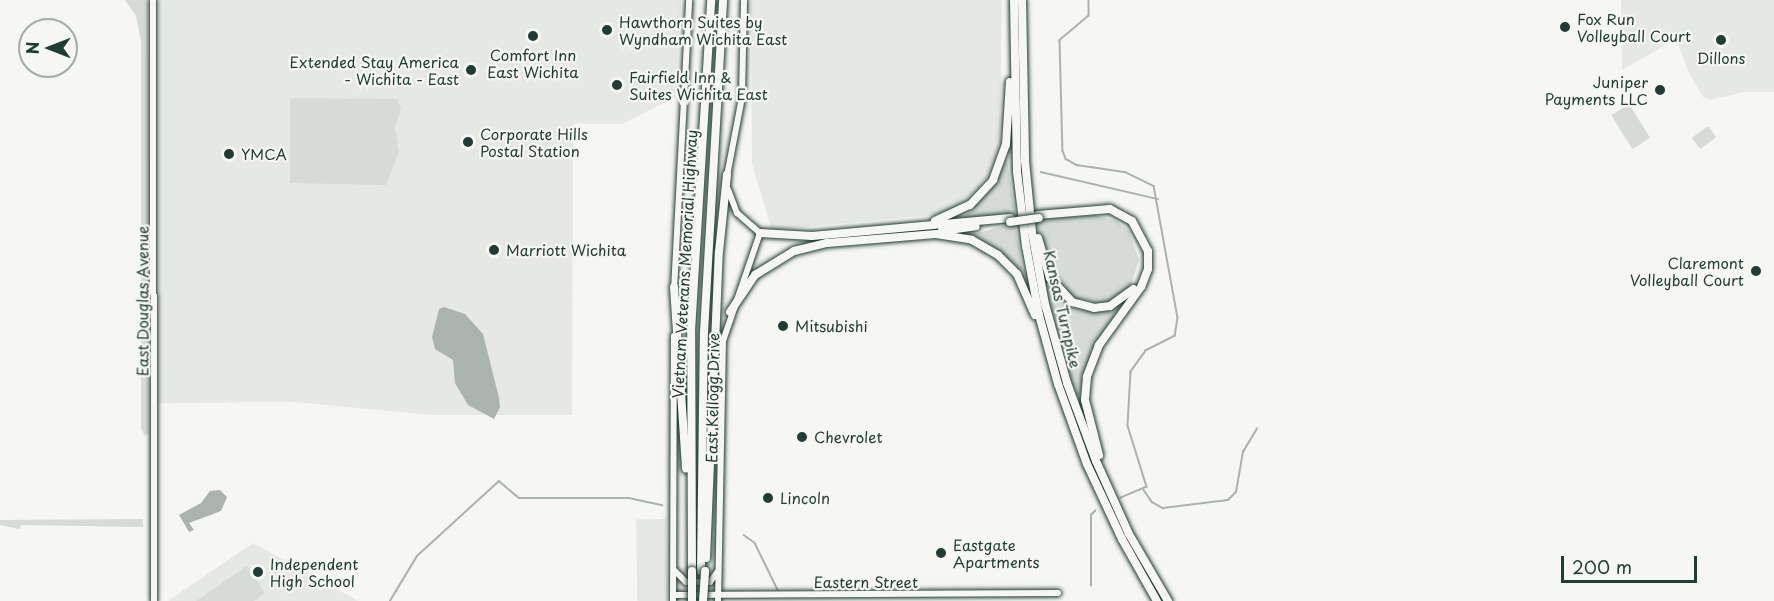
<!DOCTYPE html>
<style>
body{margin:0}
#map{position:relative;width:1774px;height:601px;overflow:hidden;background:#f6f6f2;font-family:"Playpen Sans",sans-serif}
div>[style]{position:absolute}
.built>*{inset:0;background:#e6e8e4;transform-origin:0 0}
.green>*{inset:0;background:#d6dbd6;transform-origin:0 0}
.water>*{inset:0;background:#aab3ae}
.stream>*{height:1.5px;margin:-0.75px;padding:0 0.75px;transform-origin:0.75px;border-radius:0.75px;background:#aab3ae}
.roads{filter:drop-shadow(0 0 2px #1f3d34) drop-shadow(0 0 2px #1f3d34)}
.secondary>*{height:6px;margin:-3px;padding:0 3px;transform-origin:3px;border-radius:3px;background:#f6f6f2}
.highway>*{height:8px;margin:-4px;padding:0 4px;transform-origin:4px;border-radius:4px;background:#f6f6f2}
.bridges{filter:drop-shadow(0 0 2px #1f3d34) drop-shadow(0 0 2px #1f3d34)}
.highway-bridge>*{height:8px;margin:-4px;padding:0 4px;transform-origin:4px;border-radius:4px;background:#f6f6f2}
.dots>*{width:16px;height:16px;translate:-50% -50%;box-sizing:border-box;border:3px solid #f6f6f2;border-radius:50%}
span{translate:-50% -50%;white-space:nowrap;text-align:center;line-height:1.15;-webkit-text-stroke:4.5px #f6f6f2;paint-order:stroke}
.poi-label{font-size:15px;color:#1f3d34}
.left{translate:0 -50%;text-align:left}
.right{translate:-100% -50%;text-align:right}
.street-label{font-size:15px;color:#1f3d34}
.north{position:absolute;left:18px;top:18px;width:60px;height:60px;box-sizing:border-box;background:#f6f6f2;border:2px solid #a0aca6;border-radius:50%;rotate:270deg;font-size:16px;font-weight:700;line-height:24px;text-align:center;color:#1f3d34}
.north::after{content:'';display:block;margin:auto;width:21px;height:27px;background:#1f3d34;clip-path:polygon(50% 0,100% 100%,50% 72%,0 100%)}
.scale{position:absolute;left:1561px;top:556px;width:136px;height:27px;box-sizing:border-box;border:3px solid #1f3d34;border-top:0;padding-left:8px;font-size:18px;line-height:21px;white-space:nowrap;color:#1f3d34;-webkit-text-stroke:4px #f6f6f2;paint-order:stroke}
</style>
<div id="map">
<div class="built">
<div style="clip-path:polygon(159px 0,681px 0,675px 97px,622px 124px,573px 124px,572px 415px,431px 415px,296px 402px,159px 403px)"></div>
<div style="clip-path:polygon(751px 0,1002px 0,1000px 141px,990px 172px,972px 194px,952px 210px,931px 215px,772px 230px,752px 164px)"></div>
<div style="clip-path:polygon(1621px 0,1774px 0,1774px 92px,1744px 92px,1710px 100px,1703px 97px,1689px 73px,1676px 39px,1622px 70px)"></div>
<div style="left:666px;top:519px;width:82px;height:30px;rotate:89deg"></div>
<div style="clip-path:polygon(253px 543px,358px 601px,168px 601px)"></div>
</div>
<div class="green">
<div style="clip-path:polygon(125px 0,148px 0,149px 433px,145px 436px,141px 428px,141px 41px,136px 16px)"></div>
<div style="clip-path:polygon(290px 98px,398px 99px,401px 108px,395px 128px,399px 152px,386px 185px,290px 183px)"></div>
<div style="left:1629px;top:104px;width:40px;height:21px;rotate:58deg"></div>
<div style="left:1708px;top:126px;width:14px;height:20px;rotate:54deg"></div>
<div style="clip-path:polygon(1007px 160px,1015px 213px,962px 219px,985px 195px)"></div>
<div style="clip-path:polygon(1095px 215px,1116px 221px,1129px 231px,1139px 260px,1130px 288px,1115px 300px,1102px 304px,1071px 297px,1044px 250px,1036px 220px)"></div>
<div style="clip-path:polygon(1015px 223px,1023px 272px,1018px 273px,967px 236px)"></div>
<div style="clip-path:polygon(1051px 287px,1072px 307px,1089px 311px,1109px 309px,1127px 300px,1093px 348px,1080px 395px,1075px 396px,1055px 328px,1046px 289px)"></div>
<div style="clip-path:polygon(0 520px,143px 519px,143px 527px,21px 525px,20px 529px,0 525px)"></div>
<div style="clip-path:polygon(247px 566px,265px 593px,254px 601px,196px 601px)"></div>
</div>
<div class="water">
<div style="clip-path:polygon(444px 307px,465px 314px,483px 334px,499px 398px,500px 407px,494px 419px,468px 405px,455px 383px,453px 360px,435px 349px,432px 337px,439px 309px)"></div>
<div style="clip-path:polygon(220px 490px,227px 497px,221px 511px,189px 523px,194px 530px,189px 532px,179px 515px,201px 503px,210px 491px)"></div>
</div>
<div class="stream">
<div style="left:1089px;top:0;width:16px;rotate:90deg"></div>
<div style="left:1089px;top:16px;width:38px;rotate:140deg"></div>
<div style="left:1060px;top:40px;width:111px;rotate:88.5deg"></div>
<div style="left:1063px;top:151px;width:9px;rotate:69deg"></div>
<div style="left:1066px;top:159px;width:13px;rotate:29deg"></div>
<div style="left:1077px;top:165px;width:49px;rotate:8.3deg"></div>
<div style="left:1125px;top:172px;width:32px;rotate:26deg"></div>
<div style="left:1154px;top:186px;width:134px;rotate:79.7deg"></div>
<div style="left:1178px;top:318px;width:18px;rotate:99deg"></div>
<div style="left:1175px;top:336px;width:33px;rotate:153deg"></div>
<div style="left:1146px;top:351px;width:26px;rotate:126deg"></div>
<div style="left:1131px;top:372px;width:54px;rotate:93.2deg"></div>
<div style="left:1128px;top:426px;width:64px;rotate:72.7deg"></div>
<div style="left:1147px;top:487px;width:28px;rotate:157deg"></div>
<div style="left:1041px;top:172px;width:120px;rotate:13deg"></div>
<div style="left:1144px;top:490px;width:14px;rotate:56deg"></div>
<div style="left:1152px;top:502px;width:13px;rotate:29deg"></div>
<div style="left:1163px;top:508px;width:65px;rotate:-7deg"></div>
<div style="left:1228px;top:500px;width:11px;rotate:-45deg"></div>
<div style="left:1236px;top:492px;width:41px;rotate:-80.1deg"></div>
<div style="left:1243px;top:452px;width:27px;rotate:-59deg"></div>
<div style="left:744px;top:535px;width:14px;rotate:36deg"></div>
<div style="left:755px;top:543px;width:55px;rotate:63.9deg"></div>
<div style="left:1091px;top:586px;width:71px;rotate:-90deg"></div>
<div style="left:1091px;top:515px;width:6px;rotate:-45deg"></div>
<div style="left:390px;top:601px;width:52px;rotate:-59deg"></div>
<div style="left:417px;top:556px;width:111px;rotate:-42.4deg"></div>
<div style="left:499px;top:481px;width:26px;rotate:40deg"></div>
<div style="left:519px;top:498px;width:110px"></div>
<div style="left:629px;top:498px;width:34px;rotate:12deg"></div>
</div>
<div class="roads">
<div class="secondary">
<div style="left:153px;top:0;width:601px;rotate:89.9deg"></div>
<div style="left:727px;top:176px;width:80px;rotate:-79.2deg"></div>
<div style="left:742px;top:97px;width:97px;rotate:-88.8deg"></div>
<div style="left:674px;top:290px;width:290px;rotate:-87deg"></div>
<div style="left:674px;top:570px;width:17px;rotate:45deg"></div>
<div style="left:686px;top:582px;width:24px"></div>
<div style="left:710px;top:582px;width:14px;rotate:-54deg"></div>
<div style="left:673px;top:595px;width:385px;rotate:-0.3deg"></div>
<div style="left:673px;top:601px;width:265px;rotate:-89.8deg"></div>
<div style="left:718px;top:601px;width:260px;rotate:-88.9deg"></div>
<div style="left:723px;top:341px;width:114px;rotate:-71.1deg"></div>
<div style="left:760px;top:233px;width:30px;rotate:-139deg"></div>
<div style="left:737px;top:213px;width:26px;rotate:-111deg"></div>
</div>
<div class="highway">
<div style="left:1014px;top:0;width:171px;rotate:89deg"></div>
<div style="left:1017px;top:171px;width:76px;rotate:83.2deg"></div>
<div style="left:1026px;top:246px;width:70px;rotate:79.3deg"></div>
<div style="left:1039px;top:315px;width:72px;rotate:74.6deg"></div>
<div style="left:1058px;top:384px;width:85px;rotate:70.1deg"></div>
<div style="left:1087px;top:464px;width:83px;rotate:65deg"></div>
<div style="left:1122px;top:539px;width:71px;rotate:60.6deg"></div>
<div style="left:1022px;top:0;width:161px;rotate:88.9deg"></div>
<div style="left:1025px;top:161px;width:71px;rotate:84.4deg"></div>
<div style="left:1032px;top:232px;width:73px;rotate:79.8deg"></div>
<div style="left:1045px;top:304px;width:82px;rotate:74.4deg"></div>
<div style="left:1067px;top:383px;width:83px;rotate:69.6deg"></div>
<div style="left:1096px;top:461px;width:80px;rotate:65.7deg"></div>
<div style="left:1129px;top:534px;width:78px;rotate:59.8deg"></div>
<div style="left:1038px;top:215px;width:72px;rotate:-4.8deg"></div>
<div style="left:1110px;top:209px;width:25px;rotate:29deg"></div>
<div style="left:1132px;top:221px;width:34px;rotate:62deg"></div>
<div style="left:1148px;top:251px;width:18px;rotate:90deg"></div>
<div style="left:1148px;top:269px;width:19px;rotate:111deg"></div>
<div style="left:1141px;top:287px;width:72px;rotate:125.9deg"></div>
<div style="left:1099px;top:345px;width:34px;rotate:111deg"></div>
<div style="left:1087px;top:377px;width:23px;rotate:95deg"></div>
<div style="left:1085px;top:400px;width:57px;rotate:75.7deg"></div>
<div style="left:935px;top:221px;width:38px;rotate:-25deg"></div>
<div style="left:970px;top:205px;width:34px;rotate:-47deg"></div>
<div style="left:993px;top:180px;width:37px;rotate:-70deg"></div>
<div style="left:1006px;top:145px;width:63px;rotate:-86.4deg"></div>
<div style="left:942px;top:231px;width:34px;rotate:-8deg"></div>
<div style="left:760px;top:233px;width:52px;rotate:3.3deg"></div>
<div style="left:812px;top:236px;width:199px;rotate:-5.2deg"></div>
<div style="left:1038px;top:238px;width:42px;rotate:73.3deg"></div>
<div style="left:1050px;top:278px;width:33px;rotate:47deg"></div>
<div style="left:1072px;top:302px;width:23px;rotate:15deg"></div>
<div style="left:1094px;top:308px;width:16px;rotate:-7deg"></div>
<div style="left:1110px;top:306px;width:29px;rotate:-36deg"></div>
<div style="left:674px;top:287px;width:182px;rotate:86.2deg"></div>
<div style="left:730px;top:312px;width:45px;rotate:-56deg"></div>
<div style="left:755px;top:275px;width:46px;rotate:-31.6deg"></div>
<div style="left:794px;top:251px;width:34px;rotate:-14deg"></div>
<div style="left:827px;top:243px;width:109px;rotate:-4.7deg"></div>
<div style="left:936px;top:234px;width:36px;rotate:9deg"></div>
<div style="left:972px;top:240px;width:30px;rotate:30deg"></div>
<div style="left:998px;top:255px;width:27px;rotate:45deg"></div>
<div style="left:1017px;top:274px;width:45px;rotate:66.3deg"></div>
<div style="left:706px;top:558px;width:306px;rotate:-87.6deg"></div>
<div style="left:719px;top:252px;width:78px;rotate:-84.1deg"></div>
<div style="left:692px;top:571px;width:240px;rotate:-90.2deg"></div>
<div style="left:691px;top:331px;width:332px;rotate:-86.5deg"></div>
<div style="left:701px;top:571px;width:239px;rotate:-89.3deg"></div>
<div style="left:704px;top:332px;width:333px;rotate:-86.7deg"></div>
</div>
</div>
<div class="bridges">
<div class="highway-bridge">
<div style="left:1010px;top:222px;width:29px;rotate:-8deg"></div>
<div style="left:692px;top:601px;width:30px;rotate:-90deg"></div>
<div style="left:703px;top:601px;width:30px;rotate:-86deg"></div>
</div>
</div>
<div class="dots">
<div style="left:1565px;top:27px;background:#1f3d34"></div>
<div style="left:607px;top:30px;background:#1f3d34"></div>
<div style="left:533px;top:36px;background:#1f3d34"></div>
<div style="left:1721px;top:40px;background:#1f3d34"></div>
<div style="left:471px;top:70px;background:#1f3d34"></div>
<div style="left:617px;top:85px;background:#1f3d34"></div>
<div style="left:1660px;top:90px;background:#1f3d34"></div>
<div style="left:468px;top:142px;background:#1f3d34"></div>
<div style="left:229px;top:154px;background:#1f3d34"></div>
<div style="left:494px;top:250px;background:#1f3d34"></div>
<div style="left:1756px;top:271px;background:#1f3d34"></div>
<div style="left:783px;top:326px;background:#1f3d34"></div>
<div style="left:802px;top:437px;background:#1f3d34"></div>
<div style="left:768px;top:498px;background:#1f3d34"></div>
<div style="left:941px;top:553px;background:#1f3d34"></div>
<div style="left:258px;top:572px;background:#1f3d34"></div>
</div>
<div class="poi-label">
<span class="left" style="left:1577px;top:27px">Fox Run<br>Volleyball Court</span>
<span class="left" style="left:619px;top:30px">Hawthorn Suites by<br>Wyndham Wichita East</span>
<span style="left:533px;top:63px">Comfort Inn<br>East Wichita</span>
<span style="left:1721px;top:58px">Dillons</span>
<span class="right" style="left:459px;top:70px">Extended Stay America<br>- Wichita - East</span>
<span class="left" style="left:629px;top:85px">Fairfield Inn &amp;<br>Suites Wichita East</span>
<span class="right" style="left:1648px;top:90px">Juniper<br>Payments LLC</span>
<span class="left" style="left:480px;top:142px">Corporate Hills<br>Postal Station</span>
<span class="left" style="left:241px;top:154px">YMCA</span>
<span class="left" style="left:506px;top:250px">Marriott Wichita</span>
<span class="right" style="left:1744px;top:271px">Claremont<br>Volleyball Court</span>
<span class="left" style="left:795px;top:326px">Mitsubishi</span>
<span class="left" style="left:814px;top:437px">Chevrolet</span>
<span class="left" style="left:780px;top:498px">Lincoln</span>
<span class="left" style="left:953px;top:553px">Eastgate<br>Apartments</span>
<span class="left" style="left:270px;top:572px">Independent<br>High School</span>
</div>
<div class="street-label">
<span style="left:684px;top:264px;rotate:-87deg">Vietnam Veterans Memorial Highway</span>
<span style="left:142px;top:301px;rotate:-90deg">East Douglas Avenue</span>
<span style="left:1063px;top:309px;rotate:77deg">Kansas Turnpike</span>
<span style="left:712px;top:398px;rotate:-89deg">East Kellogg Drive</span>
<span style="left:866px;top:582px">Eastern Street</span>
</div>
<div class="north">N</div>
<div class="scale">200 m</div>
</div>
